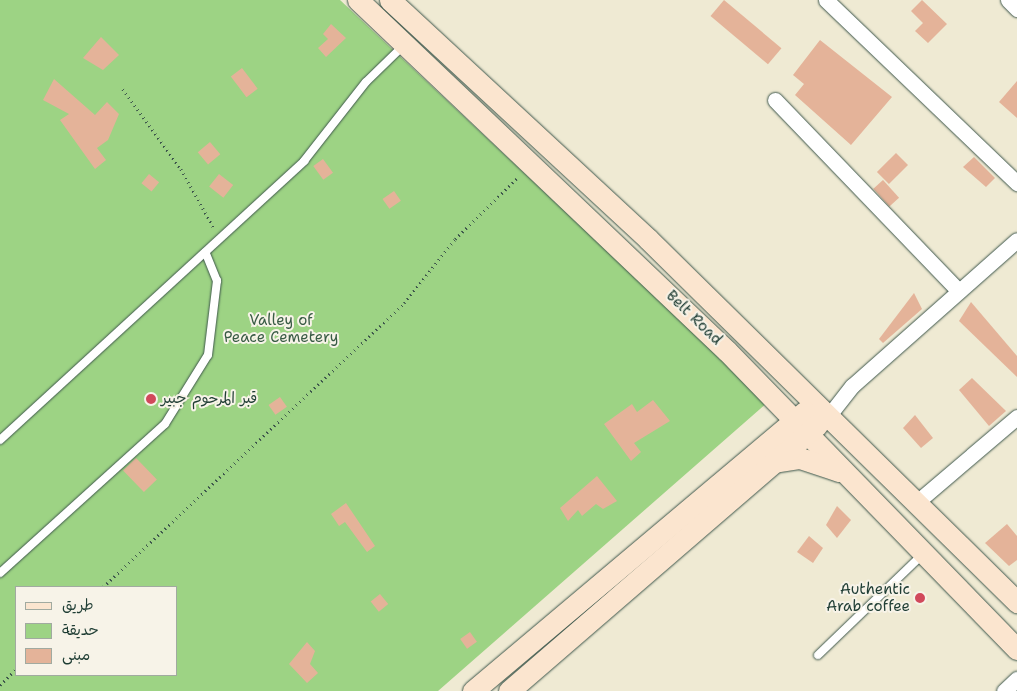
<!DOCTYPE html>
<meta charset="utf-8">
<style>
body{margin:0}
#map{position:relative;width:1017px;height:691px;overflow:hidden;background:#efead3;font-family:"Shantell Sans","Playpen Sans Arabic",sans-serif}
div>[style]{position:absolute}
.green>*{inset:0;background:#9dd384}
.building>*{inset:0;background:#e4b399;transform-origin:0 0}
.path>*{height:2.5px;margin-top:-1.25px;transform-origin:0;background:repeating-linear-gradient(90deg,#3e574c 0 1px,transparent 0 5px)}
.roads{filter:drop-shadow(0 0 1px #3e574c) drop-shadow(0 0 1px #3e574c)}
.lane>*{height:8px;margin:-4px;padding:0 4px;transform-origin:4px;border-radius:4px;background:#fff}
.street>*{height:15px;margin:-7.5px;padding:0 7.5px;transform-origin:7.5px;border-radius:7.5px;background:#fff}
.secondary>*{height:21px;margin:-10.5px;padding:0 10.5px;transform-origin:10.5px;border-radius:10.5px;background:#fbe5cf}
.dots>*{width:14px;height:14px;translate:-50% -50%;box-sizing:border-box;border:2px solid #f7f3e8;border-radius:50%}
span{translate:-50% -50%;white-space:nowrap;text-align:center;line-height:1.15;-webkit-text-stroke:4px #f7f3e8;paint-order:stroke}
.street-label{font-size:15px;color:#1f3d34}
.park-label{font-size:15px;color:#385b44}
.poi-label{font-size:15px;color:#1f3d34}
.left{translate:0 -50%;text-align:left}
.right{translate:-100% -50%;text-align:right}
.legend{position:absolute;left:15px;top:586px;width:162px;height:90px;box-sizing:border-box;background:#f7f3e8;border:1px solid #a1aaa0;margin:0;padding:6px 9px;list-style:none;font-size:15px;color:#1f3d34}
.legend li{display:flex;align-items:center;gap:10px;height:25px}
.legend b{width:25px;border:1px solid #a1aaa0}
</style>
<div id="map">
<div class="green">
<div style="clip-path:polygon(evenodd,0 0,340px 0,768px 402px,438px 691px,0 691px,0 0,16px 587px,176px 587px,176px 675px,16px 675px,16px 587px)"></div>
</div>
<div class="building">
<div style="left:724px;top:0;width:75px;height:21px;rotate:40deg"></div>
<div style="clip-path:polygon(922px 0,947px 24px,928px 43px,915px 31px,923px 23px,911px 11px)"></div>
<div style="clip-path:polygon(331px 24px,346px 38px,326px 57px,318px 48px,328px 39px,323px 34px)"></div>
<div style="clip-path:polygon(101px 37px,119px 55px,103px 70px,83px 58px)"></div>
<div style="clip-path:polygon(820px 40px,892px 97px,851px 145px,795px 95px,804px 84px,793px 75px)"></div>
<div style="left:242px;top:68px;width:26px;height:14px;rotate:53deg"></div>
<div style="clip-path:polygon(54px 79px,95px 115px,107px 102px,119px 114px,108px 140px,97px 148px,106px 160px,95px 169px,60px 120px,69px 114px,43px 100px)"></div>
<div style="clip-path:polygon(1017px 81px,1017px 118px,999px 102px)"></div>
<div style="left:210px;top:142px;width:16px;height:16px;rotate:50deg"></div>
<div style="left:896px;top:153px;width:17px;height:27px;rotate:45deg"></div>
<div style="clip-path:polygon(974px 157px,995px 178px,986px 187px,963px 167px)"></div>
<div style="left:323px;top:159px;width:17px;height:12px;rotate:54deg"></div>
<div style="left:149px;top:174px;width:13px;height:12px;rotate:39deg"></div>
<div style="left:219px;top:174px;width:18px;height:16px;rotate:38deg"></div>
<div style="left:883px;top:180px;width:24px;height:13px;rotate:48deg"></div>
<div style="left:394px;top:191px;width:12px;height:14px;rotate:55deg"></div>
<div style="clip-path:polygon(914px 293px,922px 309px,883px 343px,879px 339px)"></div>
<div style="clip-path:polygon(971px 302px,1017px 356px,1017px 377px,959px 321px)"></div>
<div style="clip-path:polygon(972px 378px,1006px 411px,989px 426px,959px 390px)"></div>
<div style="left:280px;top:397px;width:12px;height:14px;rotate:55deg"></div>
<div style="clip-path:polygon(653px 400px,670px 421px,634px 443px,641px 452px,631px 461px,604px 424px,632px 404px,637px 412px)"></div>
<div style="clip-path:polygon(915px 415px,933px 438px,921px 448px,903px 428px)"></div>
<div style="left:136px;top:458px;width:30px;height:18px;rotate:46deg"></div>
<div style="clip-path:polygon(597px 476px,617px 501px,603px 509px,596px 504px,582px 516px,578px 510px,568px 521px,560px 508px)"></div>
<div style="clip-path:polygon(346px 503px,375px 546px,367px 552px,345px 522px,339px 526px,331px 514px)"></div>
<div style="clip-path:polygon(837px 506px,851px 520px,837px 538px,826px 525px)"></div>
<div style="clip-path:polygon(1007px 524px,1017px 536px,1017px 560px,1009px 566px,985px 543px)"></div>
<div style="clip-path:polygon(809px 536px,823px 548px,813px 563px,797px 552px)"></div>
<div style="left:380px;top:594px;width:13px;height:12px;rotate:51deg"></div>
<div style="left:470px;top:632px;width:12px;height:12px;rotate:55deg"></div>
<div style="clip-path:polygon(307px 642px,315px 651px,310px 664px,318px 673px,307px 683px,289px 664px)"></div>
</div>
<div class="path">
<div style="left:123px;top:89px;width:99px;rotate:54.1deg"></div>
<div style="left:181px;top:169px;width:68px;rotate:60.8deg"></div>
<div style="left:103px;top:587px;width:414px;rotate:-43.3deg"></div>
<div style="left:404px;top:303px;width:82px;rotate:-51.4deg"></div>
<div style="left:455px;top:239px;width:88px;rotate:-44.5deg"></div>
<div style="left:0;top:685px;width:23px;rotate:-45deg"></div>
</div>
<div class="roads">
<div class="lane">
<div style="left:0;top:440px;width:413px;rotate:-42.5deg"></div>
<div style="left:304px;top:161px;width:100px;rotate:-51.9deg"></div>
<div style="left:366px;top:82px;width:52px;rotate:-44.2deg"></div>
<div style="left:0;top:573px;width:222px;rotate:-42.1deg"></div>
<div style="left:165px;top:424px;width:81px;rotate:-58.1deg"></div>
<div style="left:208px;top:355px;width:75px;rotate:-83.1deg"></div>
<div style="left:217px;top:281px;width:31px;rotate:-112deg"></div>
<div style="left:818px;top:655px;width:144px;rotate:-43.9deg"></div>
</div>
<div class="street">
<div style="left:826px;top:0;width:265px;rotate:43.8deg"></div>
<div style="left:1008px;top:0;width:13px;rotate:45deg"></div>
<div style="left:775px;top:100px;width:265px;rotate:46.1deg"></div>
<div style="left:830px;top:414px;width:36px;rotate:-52deg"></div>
<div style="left:852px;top:386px;width:220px;rotate:-41.5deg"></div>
<div style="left:917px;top:502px;width:131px;rotate:-40.4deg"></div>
<div style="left:1004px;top:691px;width:18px;rotate:-43deg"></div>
</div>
<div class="secondary">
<div style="left:358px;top:0;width:509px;rotate:43.57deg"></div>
<div style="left:727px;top:351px;width:416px;rotate:45.8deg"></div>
<div style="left:390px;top:0;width:352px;rotate:42.8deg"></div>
<div style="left:648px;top:239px;width:518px;rotate:44.53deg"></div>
<div style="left:774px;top:462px;width:26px;rotate:-9deg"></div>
<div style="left:800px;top:458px;width:41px;rotate:18.4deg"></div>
<div style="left:473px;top:691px;width:434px;rotate:-40.1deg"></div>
<div style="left:509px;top:691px;width:407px;rotate:-40.8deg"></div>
</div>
</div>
<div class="dots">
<div style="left:151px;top:399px;background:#d1495b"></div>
<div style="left:920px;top:598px;background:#d1495b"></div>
</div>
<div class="street-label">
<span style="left:694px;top:318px;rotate:44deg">Belt Road</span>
</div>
<div class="park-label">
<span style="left:281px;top:329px">Valley of<br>Peace Cemetery</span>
</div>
<div class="poi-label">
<span class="left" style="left:161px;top:399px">قبر المرحوم جبير</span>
<span class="right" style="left:910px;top:598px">Authentic<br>Arab coffee</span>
</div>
<ul class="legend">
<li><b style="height:6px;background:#fbe5cf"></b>طريق</li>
<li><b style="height:14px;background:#9dd384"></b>حديقة</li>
<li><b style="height:14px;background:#e4b399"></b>مبنى</li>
</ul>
</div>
